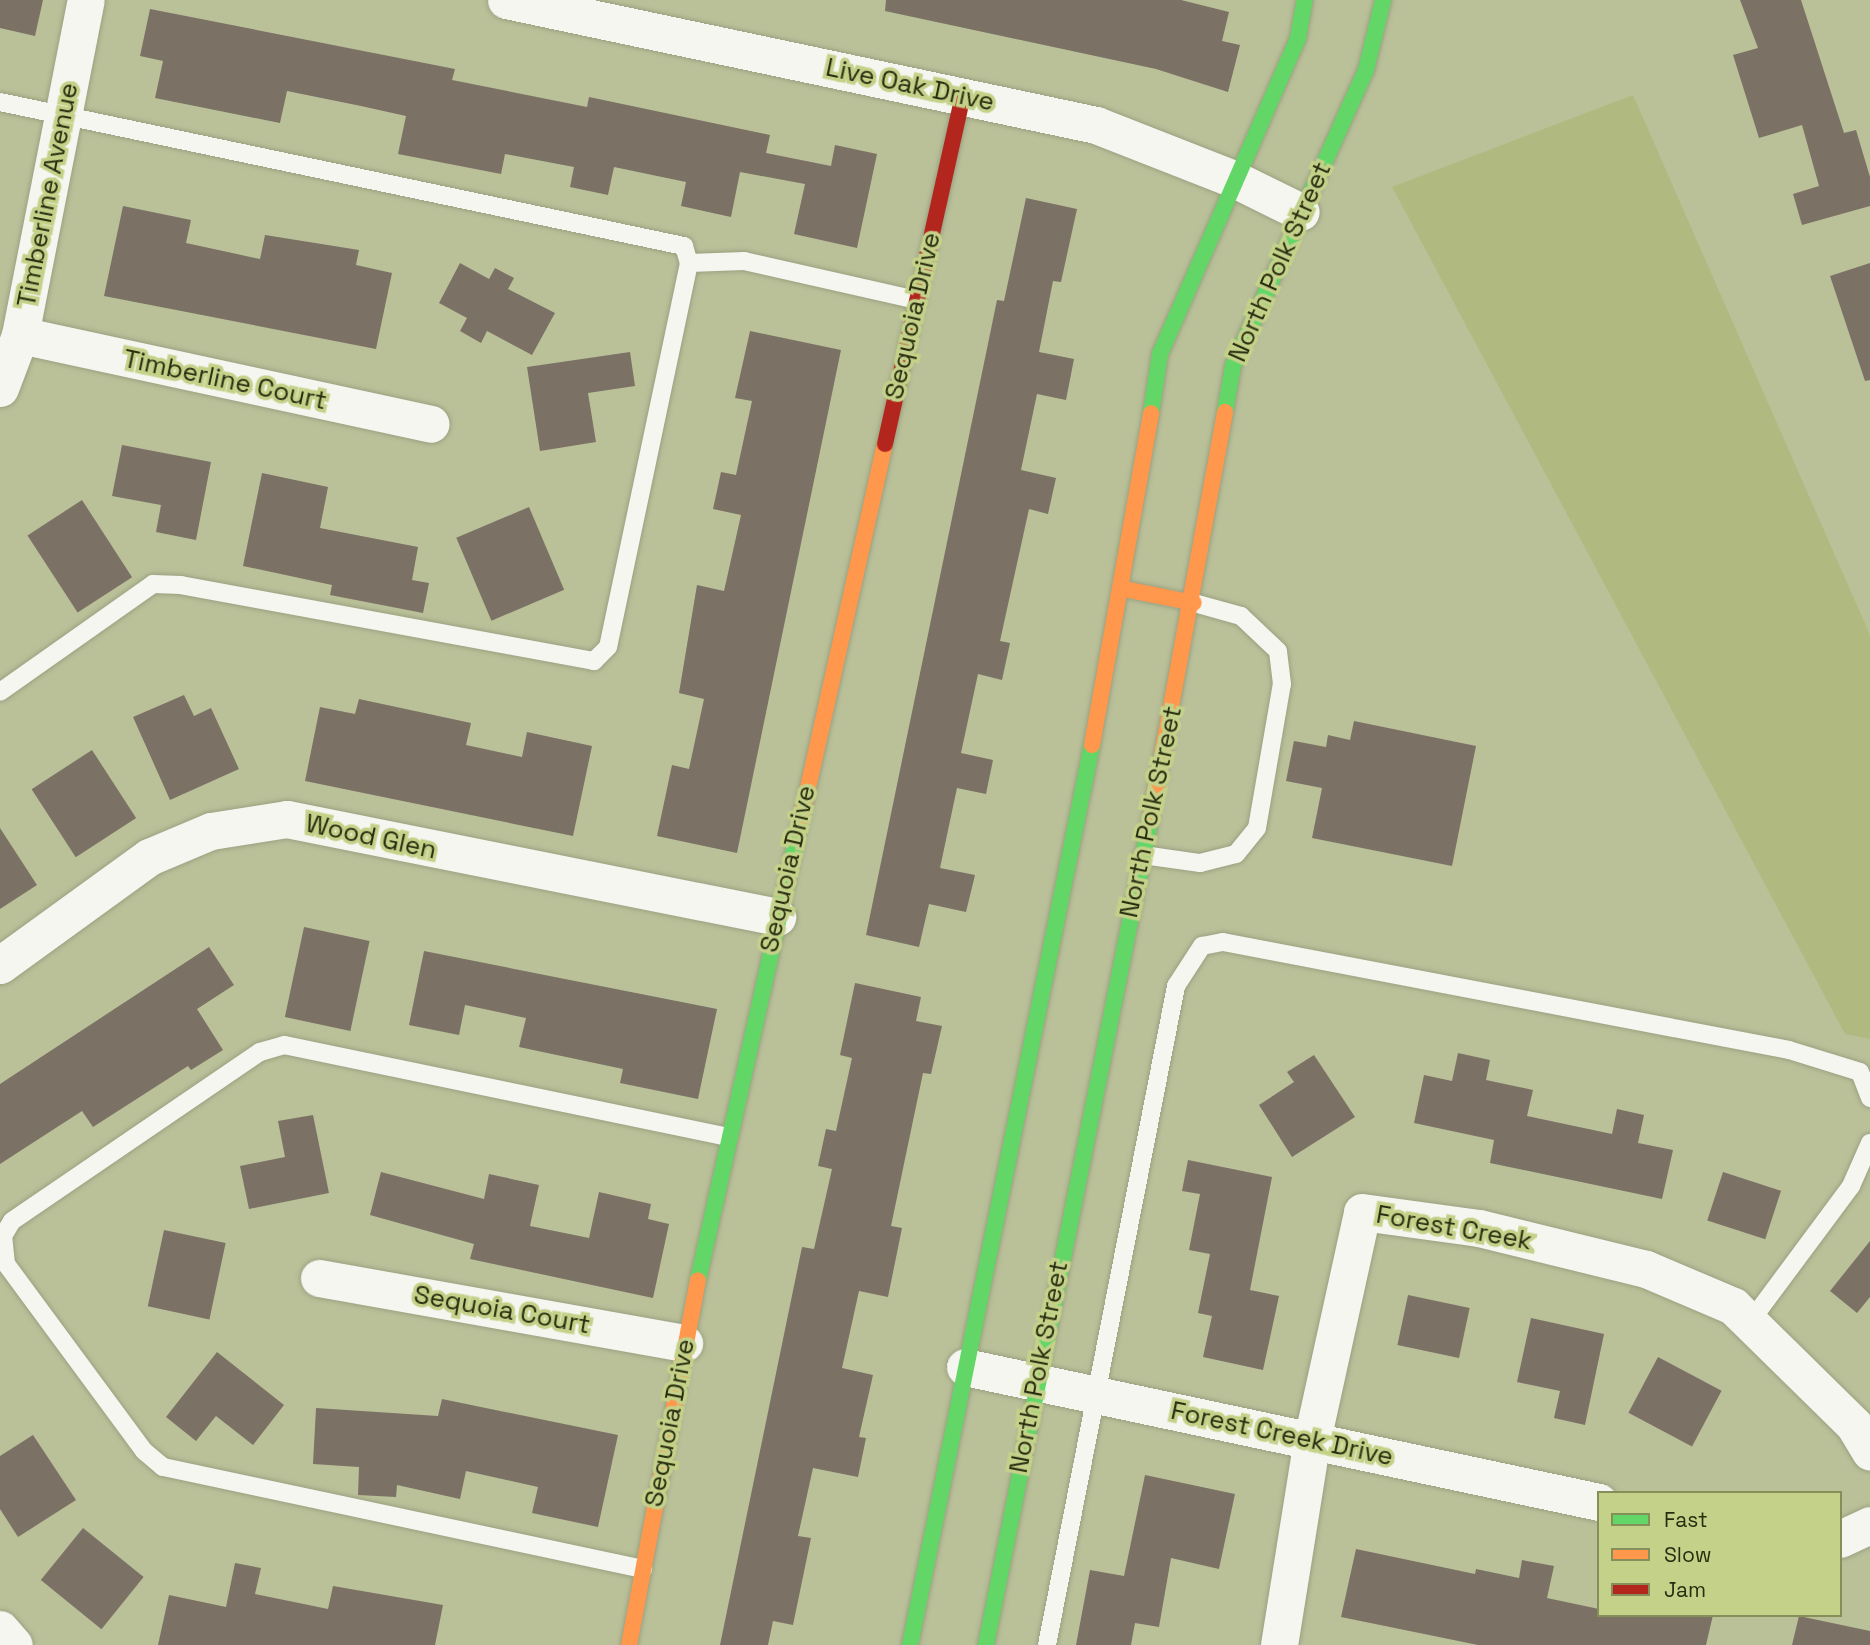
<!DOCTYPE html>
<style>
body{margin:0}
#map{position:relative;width:1870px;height:1645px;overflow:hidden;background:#bac199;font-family:"Space Grotesk",sans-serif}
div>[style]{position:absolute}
.green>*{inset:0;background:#b0ba80}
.building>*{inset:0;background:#7b7165;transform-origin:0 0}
.roads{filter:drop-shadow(0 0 2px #9ba181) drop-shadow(0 0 2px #9ba181)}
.lane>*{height:18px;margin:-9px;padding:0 9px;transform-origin:9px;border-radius:9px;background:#f5f6f0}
.street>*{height:37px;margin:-18.5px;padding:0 18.5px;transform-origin:18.5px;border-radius:18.5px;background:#f5f6f0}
.fast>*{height:16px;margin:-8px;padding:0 8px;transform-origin:8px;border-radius:8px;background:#63d668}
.slow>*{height:16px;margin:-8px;padding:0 8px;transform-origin:8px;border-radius:8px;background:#ff974d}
.jam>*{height:16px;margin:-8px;padding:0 8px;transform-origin:8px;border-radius:8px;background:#b3261e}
span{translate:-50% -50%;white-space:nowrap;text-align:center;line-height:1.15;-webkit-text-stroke:7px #c4d189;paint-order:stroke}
.street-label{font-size:26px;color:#292d10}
.legend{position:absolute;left:1597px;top:1491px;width:245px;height:126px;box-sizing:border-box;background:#c4d189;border:2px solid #868f59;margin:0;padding:9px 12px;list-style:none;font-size:21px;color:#292d10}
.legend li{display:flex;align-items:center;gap:14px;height:35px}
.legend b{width:35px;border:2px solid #868f59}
</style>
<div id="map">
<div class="green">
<div style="clip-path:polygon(1633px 95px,1870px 635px,1870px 1039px,1845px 1034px,1392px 187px)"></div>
</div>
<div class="building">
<div style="clip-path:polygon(0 0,43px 0,35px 36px,0 28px)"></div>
<div style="clip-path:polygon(886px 0,1181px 0,1229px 12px,1222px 41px,1240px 45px,1228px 92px,1156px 69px,885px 11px)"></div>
<div style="clip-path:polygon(1740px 0,1801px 0,1844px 133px,1856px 130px,1870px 177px,1870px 206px,1802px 225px,1793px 194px,1819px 186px,1802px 125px,1759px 138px,1733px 55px,1758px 48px)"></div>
<div style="clip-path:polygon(150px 9px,455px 69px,452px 80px,587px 107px,589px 97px,770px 135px,766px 153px,831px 166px,835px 145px,877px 154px,857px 248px,794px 234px,805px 184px,740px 172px,731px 217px,681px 206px,686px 182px,614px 167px,608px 195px,570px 187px,574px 167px,505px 154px,501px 174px,398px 154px,406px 116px,361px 106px,287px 91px,280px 123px,155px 98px,163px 61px,140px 56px)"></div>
<div style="clip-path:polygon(1026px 198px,1077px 209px,1061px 282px,1053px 281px,1039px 352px,1074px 359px,1066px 400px,1037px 394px,1021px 470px,1056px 478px,1048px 514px,1029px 509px,1000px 641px,1010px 643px,1002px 680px,978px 674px,961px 753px,993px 760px,986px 794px,957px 788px,940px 868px,975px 875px,966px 912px,929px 904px,919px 947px,866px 935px,997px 300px,1004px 301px)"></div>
<div style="clip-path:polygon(123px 206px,191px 220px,186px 243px,260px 259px,265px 235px,359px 250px,356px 265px,392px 273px,376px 349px,104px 296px)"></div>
<div style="clip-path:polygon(460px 263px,489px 279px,495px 268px,514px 278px,508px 289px,555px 313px,532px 355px,487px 331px,481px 343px,460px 331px,467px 318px,439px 303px)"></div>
<div style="clip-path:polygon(1870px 263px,1870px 380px,1865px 381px,1830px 276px)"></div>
<div style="clip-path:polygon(750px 331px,841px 350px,737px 853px,657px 836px,672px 765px,689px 769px,704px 699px,679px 693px,697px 585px,724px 591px,741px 515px,713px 509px,721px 472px,736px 475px,752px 401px,735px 398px)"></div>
<div style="clip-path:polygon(630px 352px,635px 386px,588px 393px,596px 442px,540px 451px,527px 367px)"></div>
<div style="clip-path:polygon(122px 445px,211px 462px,196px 540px,156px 532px,161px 505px,112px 496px)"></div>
<div style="clip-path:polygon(262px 473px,328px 487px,320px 528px,418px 547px,412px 580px,429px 583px,423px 613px,330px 595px,332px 585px,243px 566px)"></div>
<div style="left:82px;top:500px;width:92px;height:65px;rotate:57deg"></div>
<div style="left:529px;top:507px;width:90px;height:79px;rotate:67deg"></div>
<div style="clip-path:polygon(184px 695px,194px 716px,211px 708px,239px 769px,170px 800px,133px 717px)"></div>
<div style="clip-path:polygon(359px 699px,471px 723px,466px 745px,522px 757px,527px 732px,592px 746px,573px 836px,305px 781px,320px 707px,355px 714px)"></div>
<div style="clip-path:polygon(1354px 721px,1476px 746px,1452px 866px,1312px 838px,1322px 788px,1286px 781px,1294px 741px,1326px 747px,1328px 735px,1350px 740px)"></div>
<div style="left:92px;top:750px;width:81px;height:72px;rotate:57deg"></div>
<div style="clip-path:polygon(0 828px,37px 885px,0 909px)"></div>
<div style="left:304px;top:927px;width:67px;height:92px;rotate:12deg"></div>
<div style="clip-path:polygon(209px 947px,234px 985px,197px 1009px,223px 1050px,191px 1070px,188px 1066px,93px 1127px,82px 1111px,0 1164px,0 1084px)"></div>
<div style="clip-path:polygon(424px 951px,717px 1009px,698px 1099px,620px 1083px,623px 1069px,519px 1047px,526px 1018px,465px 1005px,459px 1035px,409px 1025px)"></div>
<div style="clip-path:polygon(855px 983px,921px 997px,916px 1021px,942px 1026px,931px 1074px,923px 1073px,891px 1226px,902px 1228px,888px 1297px,859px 1291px,842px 1368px,873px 1375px,859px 1437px,866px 1438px,858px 1477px,813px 1468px,798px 1536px,811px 1538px,793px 1625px,773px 1621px,768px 1645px,720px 1645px,802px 1247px,814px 1249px,832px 1169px,818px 1166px,826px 1129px,836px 1131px,852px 1058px,840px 1055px)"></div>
<div style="clip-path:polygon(1458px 1053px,1490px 1060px,1486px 1080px,1533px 1090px,1527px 1116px,1612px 1134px,1617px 1109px,1644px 1115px,1638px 1143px,1673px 1150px,1662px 1199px,1490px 1163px,1494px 1140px,1414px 1123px,1424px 1075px,1452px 1081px)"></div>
<div style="clip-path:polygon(1314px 1055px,1355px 1117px,1292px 1157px,1259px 1105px,1294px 1082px,1287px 1072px)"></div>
<div style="clip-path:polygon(313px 1115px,329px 1193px,249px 1209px,240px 1166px,285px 1157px,278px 1121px)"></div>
<div style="clip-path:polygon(1188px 1160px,1272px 1177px,1250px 1290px,1279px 1296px,1263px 1370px,1203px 1357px,1212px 1316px,1198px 1313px,1210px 1254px,1189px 1250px,1200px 1194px,1182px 1191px)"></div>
<div style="clip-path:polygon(381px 1172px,484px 1199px,489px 1174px,539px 1185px,530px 1226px,589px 1238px,599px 1192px,651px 1204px,648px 1219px,669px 1224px,653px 1298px,470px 1259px,474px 1244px,370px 1215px)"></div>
<div style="left:1723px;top:1172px;width:61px;height:51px;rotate:18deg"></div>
<div style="left:164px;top:1230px;width:63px;height:78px;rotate:12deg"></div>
<div style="clip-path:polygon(1870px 1241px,1870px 1297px,1857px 1313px,1830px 1291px)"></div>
<div style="left:1408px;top:1295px;width:63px;height:51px;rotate:12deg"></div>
<div style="clip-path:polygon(1531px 1318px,1604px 1334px,1585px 1425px,1554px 1418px,1560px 1391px,1517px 1382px)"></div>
<div style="clip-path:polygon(217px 1352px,284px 1405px,253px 1445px,216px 1416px,196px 1441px,166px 1417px)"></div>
<div style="left:1658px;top:1357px;width:72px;height:63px;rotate:28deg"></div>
<div style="clip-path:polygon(442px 1399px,618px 1435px,598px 1527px,532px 1513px,538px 1487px,466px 1471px,460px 1499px,397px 1485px,396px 1497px,358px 1495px,359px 1467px,313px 1464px,316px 1408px,438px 1416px)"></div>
<div style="clip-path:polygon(33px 1435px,76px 1500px,18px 1537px,0 1509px,0 1456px)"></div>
<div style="clip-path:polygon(1145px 1475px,1235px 1494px,1219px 1569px,1171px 1558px,1159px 1627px,1135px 1623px,1131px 1645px,1076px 1645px,1090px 1570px,1124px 1576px)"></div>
<div style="left:83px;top:1528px;width:78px;height:67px;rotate:39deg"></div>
<div style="clip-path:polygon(1356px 1549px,1475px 1574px,1476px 1569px,1519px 1578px,1522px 1560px,1554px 1566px,1547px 1598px,1599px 1609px,1599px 1615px,1713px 1615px,1706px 1645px,1478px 1645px,1341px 1617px)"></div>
<div style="clip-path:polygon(235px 1563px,261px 1568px,255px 1594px,328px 1609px,333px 1586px,443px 1605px,435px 1645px,158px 1645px,169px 1595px,226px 1607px)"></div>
<div style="clip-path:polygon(1799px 1616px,1870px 1631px,1870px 1645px,1792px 1645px)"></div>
</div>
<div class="roads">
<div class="lane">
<div style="left:0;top:102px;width:699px;rotate:11.89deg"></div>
<div style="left:684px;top:246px;width:18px;rotate:74deg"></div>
<div style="left:689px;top:263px;width:392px;rotate:101.9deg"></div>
<div style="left:608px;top:647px;width:20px;rotate:135deg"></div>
<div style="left:594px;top:661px;width:420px;rotate:-169.6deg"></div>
<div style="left:181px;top:585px;width:28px;rotate:-178deg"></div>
<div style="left:153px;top:584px;width:187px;rotate:144.8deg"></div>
<div style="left:689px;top:263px;width:55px;rotate:-2.1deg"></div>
<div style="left:744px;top:261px;width:177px;rotate:12.7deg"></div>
<div style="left:1143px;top:855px;width:58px;rotate:8deg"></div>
<div style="left:1200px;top:863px;width:37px;rotate:-14deg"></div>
<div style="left:1236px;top:854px;width:33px;rotate:-51deg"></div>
<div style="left:1257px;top:828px;width:146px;rotate:-80.2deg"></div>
<div style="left:1282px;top:684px;width:33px;rotate:-97deg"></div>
<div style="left:1278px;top:651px;width:51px;rotate:-136.6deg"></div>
<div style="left:1241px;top:616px;width:49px;rotate:-164.5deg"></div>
<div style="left:1750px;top:1322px;width:169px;rotate:-53.4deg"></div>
<div style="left:1851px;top:1186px;width:47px;rotate:-66.2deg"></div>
<div style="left:643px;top:1569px;width:491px;rotate:-168deg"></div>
<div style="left:163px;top:1467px;width:25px;rotate:-140deg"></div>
<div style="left:144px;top:1451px;width:232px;rotate:-126.4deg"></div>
<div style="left:6px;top:1264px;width:28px;rotate:-96deg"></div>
<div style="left:3px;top:1236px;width:17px;rotate:-59deg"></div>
<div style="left:12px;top:1221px;width:300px;rotate:-34.3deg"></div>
<div style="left:260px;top:1052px;width:25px;rotate:-16deg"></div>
<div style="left:284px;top:1045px;width:454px;rotate:11.7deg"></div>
<div style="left:1047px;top:1645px;width:672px;rotate:-78.92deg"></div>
<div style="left:1176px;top:986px;width:48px;rotate:-57deg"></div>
<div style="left:1202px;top:946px;width:21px;rotate:-11deg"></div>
<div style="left:1223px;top:942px;width:576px;rotate:10.8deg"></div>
<div style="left:1789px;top:1050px;width:74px;rotate:17.2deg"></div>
<div style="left:1860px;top:1072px;width:28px;rotate:69deg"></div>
</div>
<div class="street">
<div style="left:506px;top:0;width:603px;rotate:11.96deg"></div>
<div style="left:1096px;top:125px;width:150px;rotate:21.4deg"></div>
<div style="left:1236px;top:180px;width:72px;rotate:26.2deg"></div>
<div style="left:20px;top:335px;width:420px;rotate:12.2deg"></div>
<div style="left:0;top:388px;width:57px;rotate:-69.3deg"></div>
<div style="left:20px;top:335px;width:341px;rotate:-78.9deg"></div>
<div style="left:0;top:965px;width:184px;rotate:-35.9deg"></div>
<div style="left:149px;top:857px;width:67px;rotate:-22.8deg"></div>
<div style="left:211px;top:831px;width:77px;rotate:-9deg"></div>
<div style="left:287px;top:819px;width:500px;rotate:11.3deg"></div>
<div style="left:319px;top:1278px;width:371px;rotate:10.1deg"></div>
<div style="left:965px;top:1367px;width:648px;rotate:12.02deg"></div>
<div style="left:1840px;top:1539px;width:33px;rotate:-25deg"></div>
<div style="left:0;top:1629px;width:21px;rotate:49deg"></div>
<div style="left:1279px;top:1645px;width:208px;rotate:-80.9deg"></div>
<div style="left:1312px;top:1440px;width:233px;rotate:-77.6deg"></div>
<div style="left:1362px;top:1212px;width:118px;rotate:7.8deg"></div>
<div style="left:1479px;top:1228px;width:172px;rotate:13.8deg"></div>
<div style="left:1646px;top:1269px;width:95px;rotate:23deg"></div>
<div style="left:1733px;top:1306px;width:170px;rotate:44.5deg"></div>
<div style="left:1854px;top:1425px;width:31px;rotate:59deg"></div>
</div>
<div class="fast">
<div style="left:1225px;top:412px;width:47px;rotate:-80.1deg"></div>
<div style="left:1233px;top:366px;width:325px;rotate:-65.8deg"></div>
<div style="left:1366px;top:70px;width:72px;rotate:-76.3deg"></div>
<div style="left:1151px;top:413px;width:60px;rotate:-81.3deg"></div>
<div style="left:1160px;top:354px;width:345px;rotate:-66.4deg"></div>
<div style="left:1298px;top:38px;width:39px;rotate:-80deg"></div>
<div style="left:698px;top:1280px;width:472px;rotate:-77.4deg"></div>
<div style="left:910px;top:1645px;width:918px;rotate:-78.57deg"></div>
<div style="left:986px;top:1645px;width:840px;rotate:-78.74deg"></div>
</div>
<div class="slow">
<div style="left:1124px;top:589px;width:71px;rotate:11.3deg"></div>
<div style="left:1092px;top:745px;width:337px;rotate:-79.9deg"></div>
<div style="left:801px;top:819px;width:384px;rotate:-77.4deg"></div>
<div style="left:1150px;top:821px;width:416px;rotate:-79.6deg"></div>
<div style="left:629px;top:1645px;width:371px;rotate:-79.3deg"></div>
</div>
<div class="jam">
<div style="left:885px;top:444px;width:357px;rotate:-77.4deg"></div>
</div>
</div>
<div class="street-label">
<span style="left:910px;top:85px;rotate:12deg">Live Oak Drive</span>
<span style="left:48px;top:195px;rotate:-79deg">Timberline Avenue</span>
<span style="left:1280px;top:262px;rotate:-66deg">North Polk Street</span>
<span style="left:913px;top:316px;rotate:-77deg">Sequoia Drive</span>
<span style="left:225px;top:380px;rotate:12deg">Timberline Court</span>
<span style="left:1151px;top:812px;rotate:-78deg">North Polk Street</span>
<span style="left:371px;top:837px;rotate:12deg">Wood Glen</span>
<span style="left:788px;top:869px;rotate:-77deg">Sequoia Drive</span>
<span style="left:1454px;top:1228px;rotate:10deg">Forest Creek</span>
<span style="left:502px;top:1310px;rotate:10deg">Sequoia Court</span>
<span style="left:1039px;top:1367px;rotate:-79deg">North Polk Street</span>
<span style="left:670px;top:1423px;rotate:-79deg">Sequoia Drive</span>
<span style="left:1282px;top:1434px;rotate:12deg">Forest Creek Drive</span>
</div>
<ul class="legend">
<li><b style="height:9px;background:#63d668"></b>Fast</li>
<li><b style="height:9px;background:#ff974d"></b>Slow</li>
<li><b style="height:9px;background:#b3261e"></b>Jam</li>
</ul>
</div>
